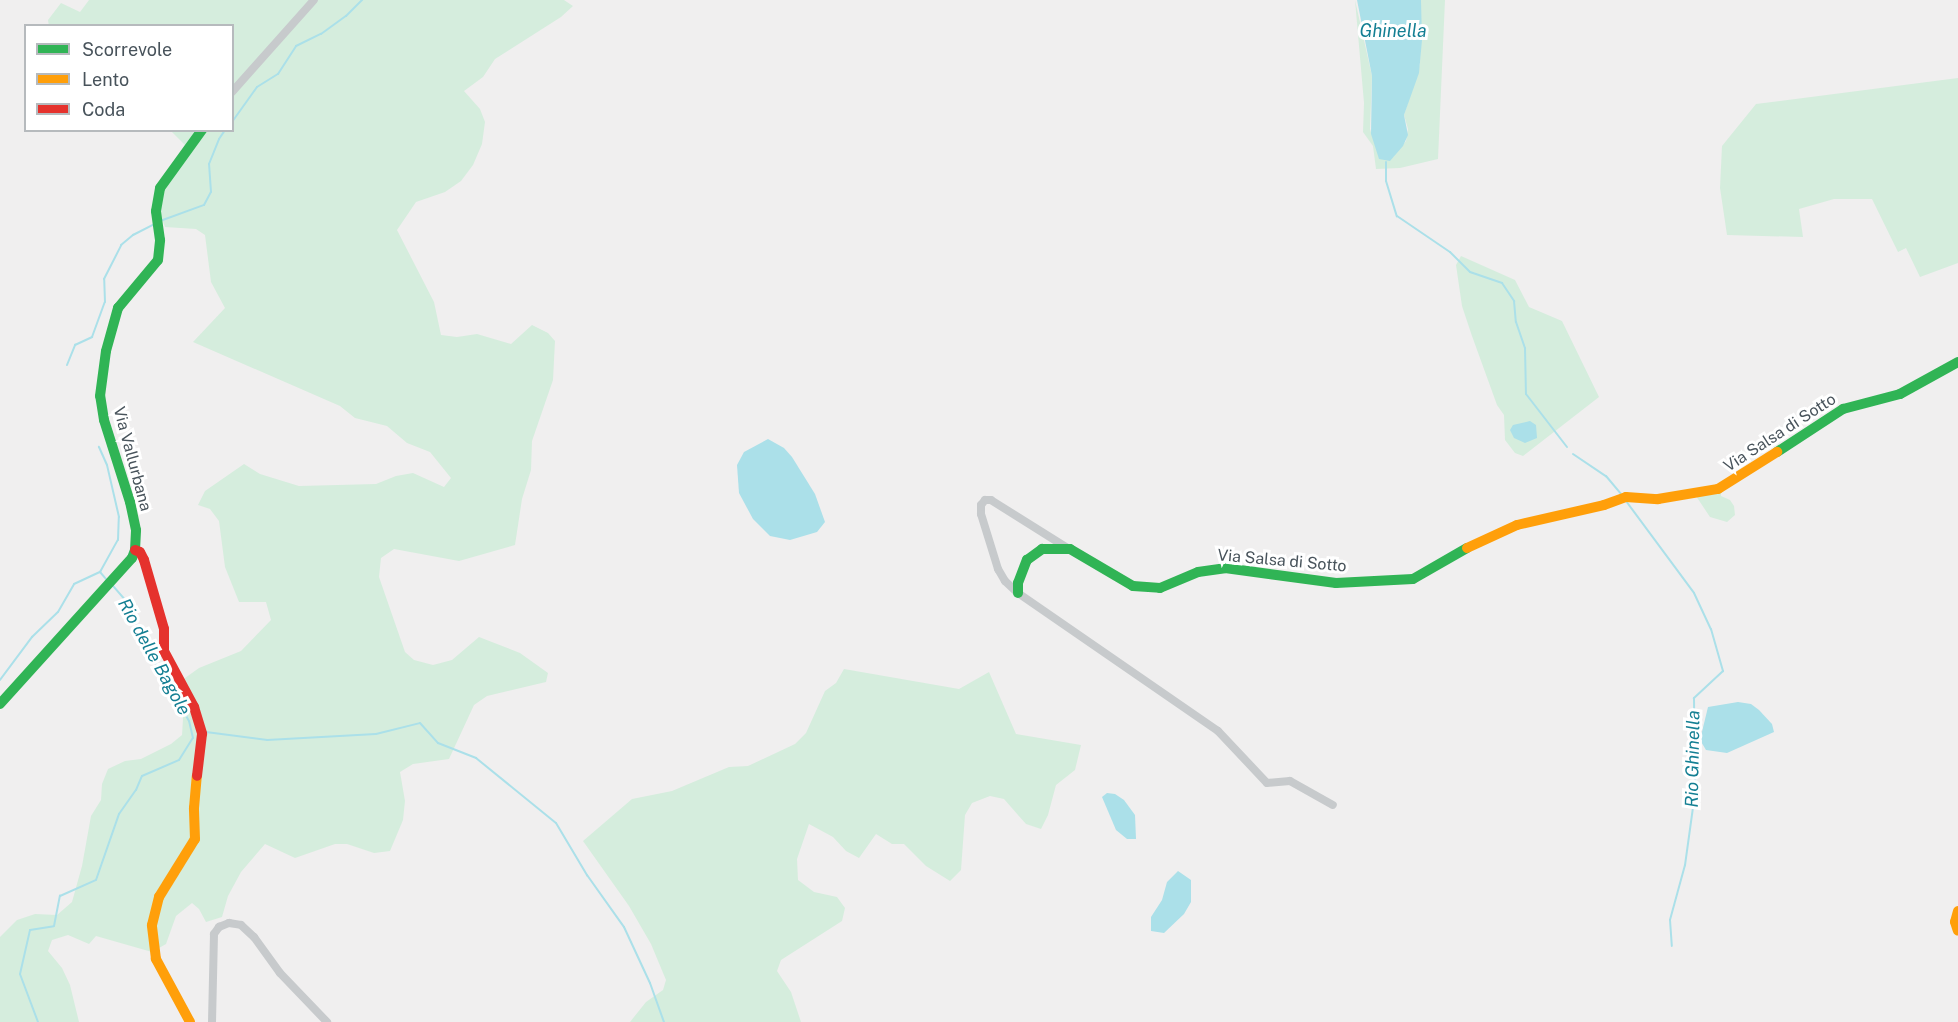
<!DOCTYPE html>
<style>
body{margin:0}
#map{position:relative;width:1958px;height:1022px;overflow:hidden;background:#f0efef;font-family:"Public Sans",sans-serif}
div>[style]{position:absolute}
.green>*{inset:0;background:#d5eddd}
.water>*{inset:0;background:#abe0e9}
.stream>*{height:2px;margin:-1px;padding:0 1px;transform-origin:1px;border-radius:1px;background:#abe0e9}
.street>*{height:8px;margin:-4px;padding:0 4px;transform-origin:4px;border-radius:4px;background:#c7cacc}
.fast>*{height:10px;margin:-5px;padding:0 5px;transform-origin:5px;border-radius:5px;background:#30b455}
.slow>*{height:10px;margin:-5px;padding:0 5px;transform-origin:5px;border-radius:5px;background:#ff9f0a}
.jam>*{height:10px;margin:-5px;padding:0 5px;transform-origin:5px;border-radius:5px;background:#e5322d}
span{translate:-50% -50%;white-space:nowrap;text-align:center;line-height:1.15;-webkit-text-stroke:6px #fff;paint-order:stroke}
.street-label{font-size:16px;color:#48535b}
.water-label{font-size:18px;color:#147f93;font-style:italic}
.legend{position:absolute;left:24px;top:24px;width:210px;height:108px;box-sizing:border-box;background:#fff;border:2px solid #b6babd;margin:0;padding:8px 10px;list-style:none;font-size:18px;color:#48535b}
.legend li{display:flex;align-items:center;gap:12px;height:30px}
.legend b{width:30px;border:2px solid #b6babd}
</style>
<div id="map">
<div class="green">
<div style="clip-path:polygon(89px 0,564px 0,573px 6px,561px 17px,495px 59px,483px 77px,464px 91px,480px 109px,485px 122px,482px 144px,473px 165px,461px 181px,445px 192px,416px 202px,397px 230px,434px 302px,441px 335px,457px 337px,477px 334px,511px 344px,532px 325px,548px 333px,555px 341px,553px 380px,532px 441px,531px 470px,522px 499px,515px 545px,459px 561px,394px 549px,381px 558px,379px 577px,405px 652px,414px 660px,433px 665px,452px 660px,479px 637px,520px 653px,548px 673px,546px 682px,487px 696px,474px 705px,449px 759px,413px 764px,400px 772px,405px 801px,403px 820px,390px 851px,374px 853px,347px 844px,335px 844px,295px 858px,265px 844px,241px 872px,228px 896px,222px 917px,206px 922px,199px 909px,192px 903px,176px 916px,166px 944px,152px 952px,96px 936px,89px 944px,68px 935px,52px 940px,48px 951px,62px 968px,70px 985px,79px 1022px,0 1022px,0 937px,17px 920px,35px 914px,57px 915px,72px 902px,82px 866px,91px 816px,101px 800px,102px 784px,108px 769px,125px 761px,141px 759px,171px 744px,182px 735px,183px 719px,177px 688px,185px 678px,199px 668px,241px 651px,271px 620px,266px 602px,239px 602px,225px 567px,219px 521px,210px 509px,198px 505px,205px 491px,244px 464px,260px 474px,299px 486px,376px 484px,396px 476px,413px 473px,444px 487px,451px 478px,430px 452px,407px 443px,387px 426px,355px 418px,340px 406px,193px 342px,225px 308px,211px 282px,205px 235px,196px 229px,165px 227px,160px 214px,166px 176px,185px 145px,171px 131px,232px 130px,232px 26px,49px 26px,48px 20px,61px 3px,80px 12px)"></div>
<div style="clip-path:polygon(1355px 0,1372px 76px,1370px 129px,1380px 159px,1393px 157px,1406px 141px,1408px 129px,1404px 115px,1420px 64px,1421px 0,1445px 0,1438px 159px,1400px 168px,1376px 169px,1373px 146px,1363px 132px,1364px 103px)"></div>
<div style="clip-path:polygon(1958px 78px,1958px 263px,1920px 277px,1906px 248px,1898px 252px,1872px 199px,1834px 199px,1799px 209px,1803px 237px,1727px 235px,1720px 188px,1722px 146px,1756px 104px)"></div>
<div style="clip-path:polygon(1461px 256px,1515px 280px,1529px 307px,1562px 321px,1599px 397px,1523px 456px,1515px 453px,1505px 440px,1504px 415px,1497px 405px,1472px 336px,1462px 306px,1456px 265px)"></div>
<div style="clip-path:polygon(1721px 492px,1721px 496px,1730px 500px,1734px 506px,1735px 515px,1727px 522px,1710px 517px,1696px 496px)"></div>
<div style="clip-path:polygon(844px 669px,959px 689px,989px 672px,1016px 734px,1081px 745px,1075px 770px,1056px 785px,1048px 815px,1041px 829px,1026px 824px,1004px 799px,990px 796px,972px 803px,965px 815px,961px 870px,950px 881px,926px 866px,904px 844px,892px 844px,876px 834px,859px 858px,846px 851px,833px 837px,809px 824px,797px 859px,798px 880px,814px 892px,837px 897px,845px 908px,842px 921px,781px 960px,777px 971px,791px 992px,801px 1022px,630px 1022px,646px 1002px,663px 990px,666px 980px,651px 944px,629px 906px,583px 841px,632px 799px,672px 791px,729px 767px,748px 766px,795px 744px,806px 733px,825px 691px,836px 683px)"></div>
</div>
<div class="water">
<div style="clip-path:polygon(1357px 0,1421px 0,1422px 40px,1419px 73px,1404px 115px,1408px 135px,1403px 146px,1390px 161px,1379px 159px,1371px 134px,1372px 76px)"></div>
<div style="clip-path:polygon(1530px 421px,1536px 425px,1537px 438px,1525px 443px,1514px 438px,1510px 430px,1513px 425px)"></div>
<div style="clip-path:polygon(768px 439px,784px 448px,792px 457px,815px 494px,825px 522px,817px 532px,790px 540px,770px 536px,753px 519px,739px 493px,737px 465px,744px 452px)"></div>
<div style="clip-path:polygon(1738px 702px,1751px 704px,1759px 710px,1772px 724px,1774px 732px,1727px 753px,1706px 750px,1700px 740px,1708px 707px)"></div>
<div style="clip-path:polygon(1107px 793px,1115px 794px,1124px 800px,1135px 815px,1136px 839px,1127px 839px,1116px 830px,1102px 797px)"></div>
<div style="clip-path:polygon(1178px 871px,1191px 880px,1191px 902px,1184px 914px,1164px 933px,1151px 931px,1151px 917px,1162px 900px,1167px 882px)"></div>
</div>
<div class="stream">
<div style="left:232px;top:122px;width:43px;rotate:-54.5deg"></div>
<div style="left:257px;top:87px;width:25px;rotate:-32deg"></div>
<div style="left:278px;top:74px;width:33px;rotate:-57deg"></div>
<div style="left:296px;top:46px;width:28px;rotate:-26deg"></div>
<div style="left:321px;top:34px;width:31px;rotate:-36deg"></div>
<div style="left:346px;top:16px;width:23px;rotate:-45deg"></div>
<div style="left:1386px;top:162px;width:19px;rotate:90deg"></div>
<div style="left:1386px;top:181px;width:37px;rotate:73deg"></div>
<div style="left:1397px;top:216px;width:64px;rotate:34.2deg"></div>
<div style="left:1450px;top:252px;width:28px;rotate:45deg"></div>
<div style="left:1470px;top:272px;width:34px;rotate:19deg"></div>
<div style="left:1502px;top:283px;width:22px;rotate:56deg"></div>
<div style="left:1514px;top:301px;width:21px;rotate:85deg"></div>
<div style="left:1516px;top:322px;width:28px;rotate:71deg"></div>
<div style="left:1525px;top:348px;width:46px;rotate:88.8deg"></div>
<div style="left:1526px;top:394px;width:67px;rotate:52.3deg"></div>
<div style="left:160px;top:221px;width:47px;rotate:-20deg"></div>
<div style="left:204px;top:205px;width:15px;rotate:-62deg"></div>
<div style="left:211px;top:192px;width:28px;rotate:-94deg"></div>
<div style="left:209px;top:164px;width:27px;rotate:-68deg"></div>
<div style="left:219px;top:139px;width:11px;rotate:-56deg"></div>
<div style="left:67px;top:365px;width:22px;rotate:-68deg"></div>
<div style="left:75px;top:345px;width:19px;rotate:-25deg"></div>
<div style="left:92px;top:337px;width:37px;rotate:-70deg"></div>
<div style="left:105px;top:302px;width:23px;rotate:-92deg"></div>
<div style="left:104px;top:279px;width:38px;rotate:-63deg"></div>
<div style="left:121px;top:245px;width:16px;rotate:-40deg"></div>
<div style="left:133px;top:235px;width:25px;rotate:-27deg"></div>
<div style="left:1573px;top:454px;width:40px;rotate:34deg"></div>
<div style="left:1606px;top:476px;width:23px;rotate:50deg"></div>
<div style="left:1626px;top:501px;width:114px;rotate:53.5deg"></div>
<div style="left:1694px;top:593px;width:40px;rotate:65deg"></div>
<div style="left:1711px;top:629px;width:44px;rotate:74.1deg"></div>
<div style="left:1723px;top:671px;width:40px;rotate:137deg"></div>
<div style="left:1694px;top:698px;width:95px;rotate:89.4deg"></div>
<div style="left:1695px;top:793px;width:73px;rotate:97.9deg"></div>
<div style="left:1685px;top:865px;width:57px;rotate:105.3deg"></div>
<div style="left:1670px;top:920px;width:26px;rotate:86deg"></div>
<div style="left:100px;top:572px;width:9px;rotate:49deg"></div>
<div style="left:0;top:680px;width:54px;rotate:-53.3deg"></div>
<div style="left:32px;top:637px;width:36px;rotate:-44deg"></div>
<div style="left:58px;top:612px;width:32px;rotate:-60deg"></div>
<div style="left:74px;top:584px;width:29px;rotate:-25deg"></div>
<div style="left:100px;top:572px;width:37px;rotate:-61deg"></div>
<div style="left:118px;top:540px;width:23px;rotate:-88deg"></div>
<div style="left:119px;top:517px;width:53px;rotate:-103deg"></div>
<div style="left:107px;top:465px;width:20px;rotate:-114deg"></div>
<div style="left:206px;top:732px;width:62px;rotate:7.5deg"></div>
<div style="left:267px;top:740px;width:109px;rotate:-3.2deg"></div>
<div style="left:376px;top:734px;width:45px;rotate:-14deg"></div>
<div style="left:420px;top:723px;width:27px;rotate:48deg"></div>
<div style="left:438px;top:743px;width:41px;rotate:21.5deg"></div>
<div style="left:476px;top:758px;width:103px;rotate:39.1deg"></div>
<div style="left:556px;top:823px;width:61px;rotate:59.2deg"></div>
<div style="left:587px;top:875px;width:64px;rotate:54.6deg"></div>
<div style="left:624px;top:927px;width:62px;rotate:65.1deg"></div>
<div style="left:650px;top:983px;width:41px;rotate:70.3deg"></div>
<div style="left:38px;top:1022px;width:51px;rotate:-110.6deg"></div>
<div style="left:20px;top:974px;width:45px;rotate:-77.2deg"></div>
<div style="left:30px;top:930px;width:24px;rotate:-9deg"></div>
<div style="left:54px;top:926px;width:31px;rotate:-79deg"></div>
<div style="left:60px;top:896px;width:39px;rotate:-24deg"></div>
<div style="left:96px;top:880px;width:70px;rotate:-70.8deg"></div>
<div style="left:119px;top:814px;width:29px;rotate:-55deg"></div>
<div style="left:136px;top:790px;width:15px;rotate:-67deg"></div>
<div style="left:142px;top:776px;width:40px;rotate:-23.4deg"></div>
<div style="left:179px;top:760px;width:26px;rotate:-58deg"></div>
<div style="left:193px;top:738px;width:17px;rotate:-103deg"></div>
<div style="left:189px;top:721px;width:90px;rotate:-120deg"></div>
<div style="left:144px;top:643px;width:44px;rotate:-112.5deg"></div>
<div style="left:127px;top:602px;width:23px;rotate:-131deg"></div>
</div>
<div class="street">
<div style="left:232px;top:92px;width:123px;rotate:-48.3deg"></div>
<div style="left:1069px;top:549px;width:92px;rotate:-147.9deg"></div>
<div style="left:991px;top:500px;width:6px;rotate:180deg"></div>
<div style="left:985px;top:500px;width:6px;rotate:129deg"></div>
<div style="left:981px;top:505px;width:9px;rotate:90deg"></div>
<div style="left:981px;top:514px;width:58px;rotate:72.8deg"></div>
<div style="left:998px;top:569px;width:14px;rotate:60deg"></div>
<div style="left:1005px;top:581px;width:18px;rotate:43deg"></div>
<div style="left:1018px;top:593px;width:243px;rotate:34.6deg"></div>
<div style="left:1218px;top:731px;width:71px;rotate:46.7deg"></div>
<div style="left:1267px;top:783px;width:23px;rotate:-5deg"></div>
<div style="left:1290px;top:781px;width:49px;rotate:29.2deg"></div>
<div style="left:212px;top:1022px;width:88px;rotate:-88.7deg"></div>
<div style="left:214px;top:934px;width:9px;rotate:-54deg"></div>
<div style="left:219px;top:927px;width:11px;rotate:-22deg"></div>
<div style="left:229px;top:923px;width:12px;rotate:9deg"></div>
<div style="left:241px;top:925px;width:18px;rotate:43deg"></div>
<div style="left:254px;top:937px;width:44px;rotate:54.2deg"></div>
<div style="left:280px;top:973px;width:68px;rotate:46.2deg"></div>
</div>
<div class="fast">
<div style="left:1777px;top:452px;width:79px;rotate:-33.1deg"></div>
<div style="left:1843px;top:409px;width:59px;rotate:-14.7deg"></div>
<div style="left:1900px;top:394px;width:66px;rotate:-28.9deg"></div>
<div style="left:1018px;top:593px;width:10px;rotate:-90deg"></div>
<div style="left:1018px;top:583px;width:25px;rotate:-69deg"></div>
<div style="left:1027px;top:560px;width:19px;rotate:-36deg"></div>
<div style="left:1042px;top:549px;width:28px"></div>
<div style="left:1070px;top:549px;width:73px;rotate:30.4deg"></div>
<div style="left:1133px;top:586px;width:27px;rotate:4deg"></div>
<div style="left:1160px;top:588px;width:41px;rotate:-22.8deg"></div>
<div style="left:1198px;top:572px;width:27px;rotate:-8deg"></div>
<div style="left:1225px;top:568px;width:112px;rotate:7.7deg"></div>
<div style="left:1336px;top:583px;width:77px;rotate:-3deg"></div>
<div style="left:1413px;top:579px;width:62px;rotate:-29.9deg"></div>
<div style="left:0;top:704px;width:197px;rotate:-47.9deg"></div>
<div style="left:132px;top:558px;width:9px;rotate:-69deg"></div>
<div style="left:135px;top:550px;width:20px;rotate:-87deg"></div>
<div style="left:136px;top:530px;width:29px;rotate:-102deg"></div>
<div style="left:130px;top:502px;width:86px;rotate:-107.6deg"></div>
<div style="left:104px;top:420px;width:24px;rotate:-99deg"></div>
<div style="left:100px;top:396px;width:45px;rotate:-82.4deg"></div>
<div style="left:106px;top:351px;width:45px;rotate:-74.4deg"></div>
<div style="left:118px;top:308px;width:62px;rotate:-50.2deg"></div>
<div style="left:158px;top:260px;width:20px;rotate:-84deg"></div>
<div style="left:160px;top:240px;width:29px;rotate:-98deg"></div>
<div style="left:156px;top:211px;width:23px;rotate:-80deg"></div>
<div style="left:160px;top:188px;width:72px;rotate:-54.1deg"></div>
</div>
<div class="slow">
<div style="left:1467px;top:548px;width:55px;rotate:-24.7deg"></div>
<div style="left:1517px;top:525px;width:89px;rotate:-12.9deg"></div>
<div style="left:1604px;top:505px;width:23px;rotate:-20deg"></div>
<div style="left:1626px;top:497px;width:32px;rotate:4deg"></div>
<div style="left:1658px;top:499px;width:61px;rotate:-9.5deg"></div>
<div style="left:1718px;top:489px;width:70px;rotate:-32.1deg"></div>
<div style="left:1958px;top:911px;width:11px;rotate:105deg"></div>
<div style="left:1955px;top:922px;width:9px;rotate:72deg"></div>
<div style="left:190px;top:1022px;width:72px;rotate:-118.4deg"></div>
<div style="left:156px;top:959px;width:34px;rotate:-97deg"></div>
<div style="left:152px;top:925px;width:29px;rotate:-76deg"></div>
<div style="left:159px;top:897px;width:68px;rotate:-58.2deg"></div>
<div style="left:195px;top:839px;width:31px;rotate:-92deg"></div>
<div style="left:194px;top:808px;width:32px;rotate:-85deg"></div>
</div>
<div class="jam">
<div style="left:135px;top:550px;width:5px;rotate:22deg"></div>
<div style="left:140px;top:552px;width:9px;rotate:63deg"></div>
<div style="left:144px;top:560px;width:72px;rotate:73.8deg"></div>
<div style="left:164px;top:629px;width:22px;rotate:90deg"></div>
<div style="left:164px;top:651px;width:64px;rotate:61.8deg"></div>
<div style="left:194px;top:707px;width:28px;rotate:73deg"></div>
<div style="left:202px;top:734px;width:42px;rotate:96.8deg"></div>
</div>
<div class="street-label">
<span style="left:1780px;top:433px;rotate:-33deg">Via Salsa di Sotto</span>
<span style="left:132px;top:459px;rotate:75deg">Via Vallurbana</span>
<span style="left:1282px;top:561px;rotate:5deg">Via Salsa di Sotto</span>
</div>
<div class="water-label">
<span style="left:1393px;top:31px">Ghinella</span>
<span style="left:154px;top:657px;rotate:61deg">Rio delle Bagole</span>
<span style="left:1693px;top:759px;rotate:-89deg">Rio Ghinella</span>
</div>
<ul class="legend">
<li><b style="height:8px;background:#30b455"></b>Scorrevole</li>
<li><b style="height:8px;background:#ff9f0a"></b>Lento</li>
<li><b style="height:8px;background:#e5322d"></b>Coda</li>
</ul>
</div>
